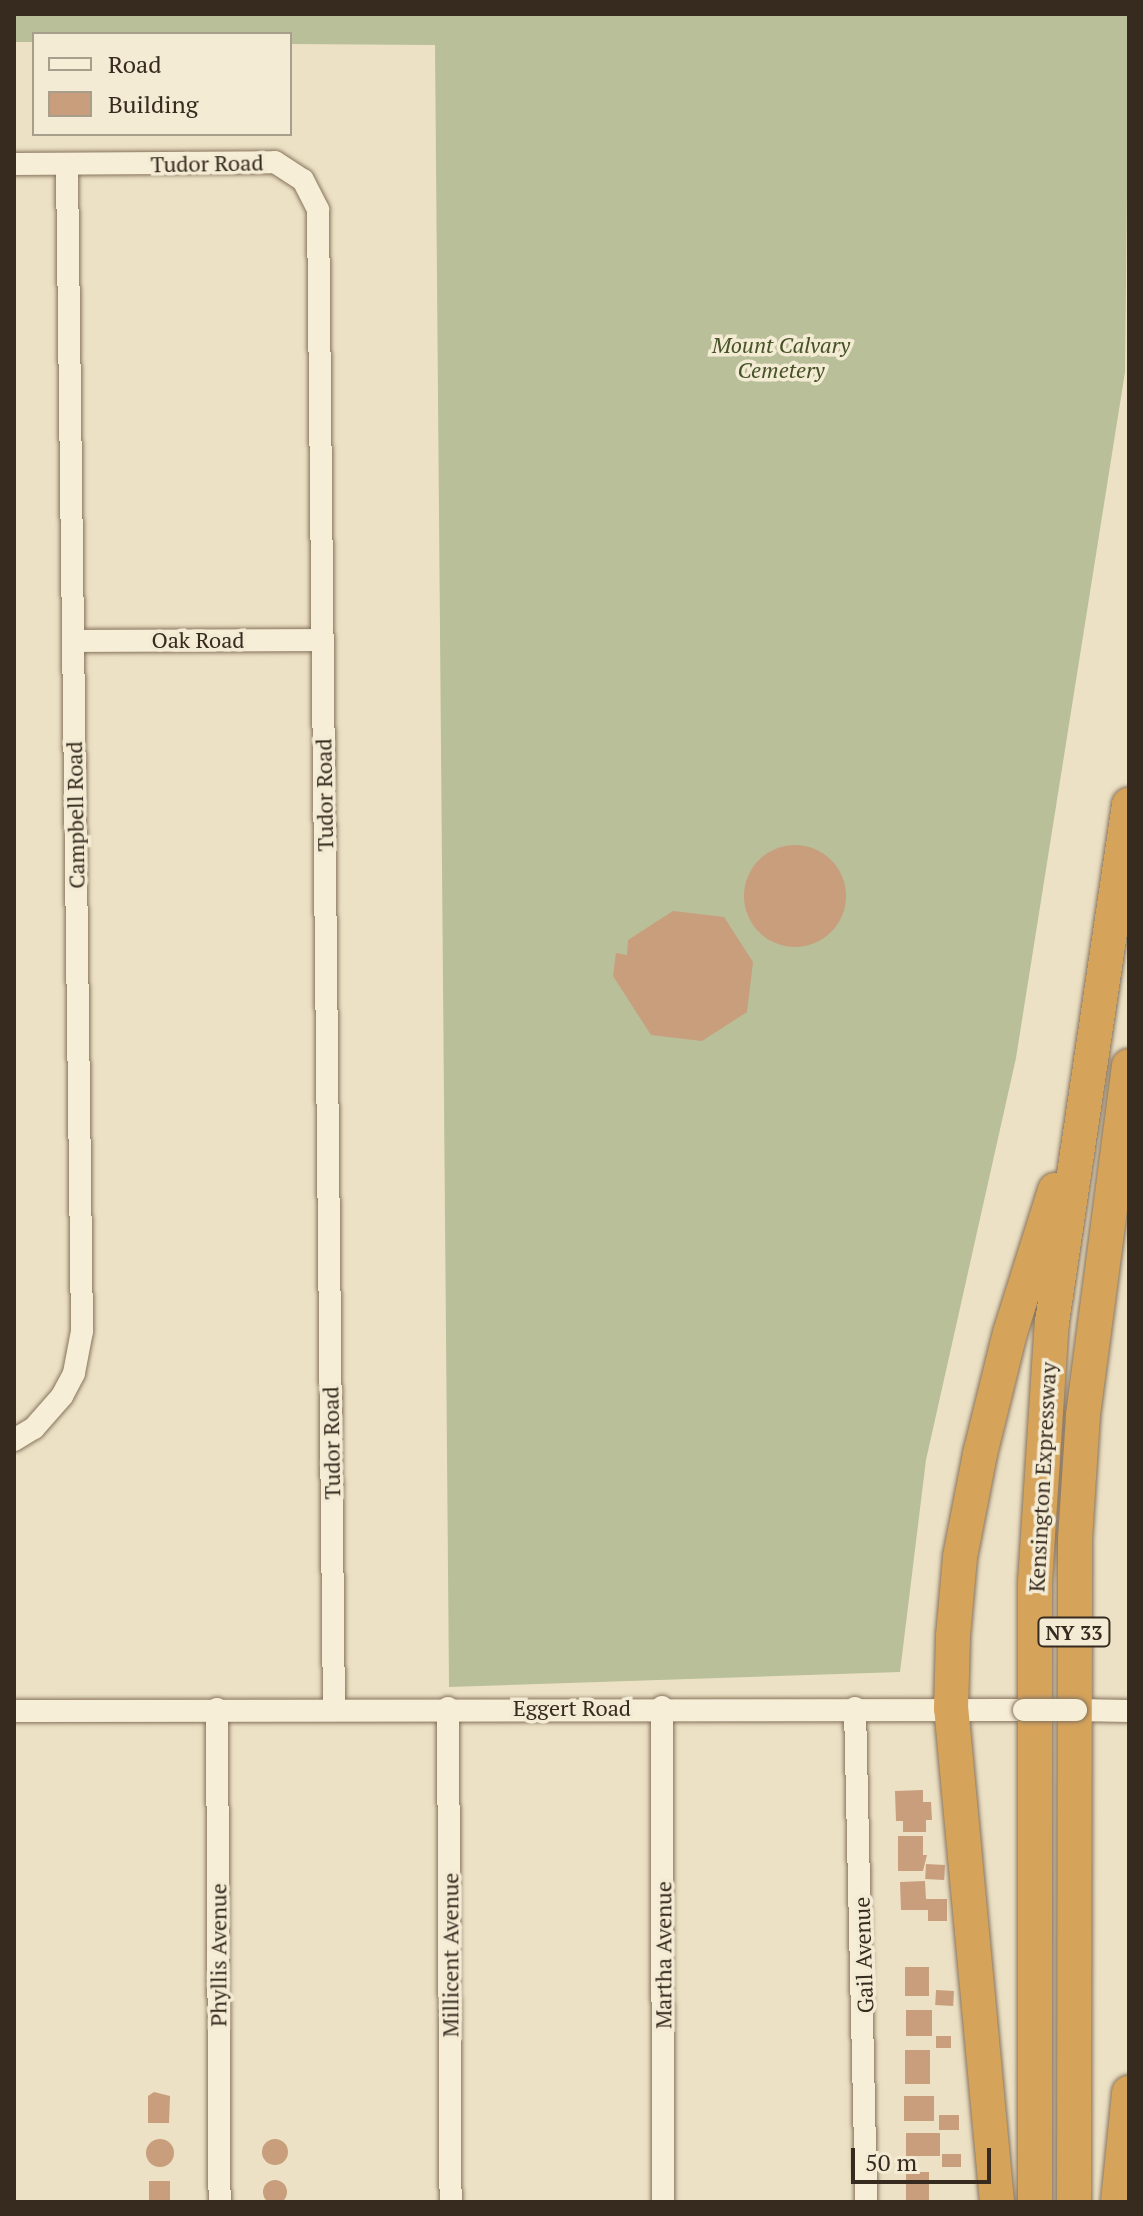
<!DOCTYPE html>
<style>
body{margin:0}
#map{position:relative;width:1143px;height:2216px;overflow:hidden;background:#ece1c5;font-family:"PT Serif",serif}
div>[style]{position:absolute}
.cemetery>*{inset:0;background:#b9bf98}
.building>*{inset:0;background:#c89e7d;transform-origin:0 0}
.round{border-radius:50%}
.roads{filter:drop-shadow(0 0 2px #86735c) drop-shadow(0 0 2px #86735c)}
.minor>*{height:22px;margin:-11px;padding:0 11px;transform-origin:11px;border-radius:11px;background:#f7eed8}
.highway>*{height:34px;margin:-17px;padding:0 17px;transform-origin:17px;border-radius:17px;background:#d6a35b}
.bridges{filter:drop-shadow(0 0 2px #86735c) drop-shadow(0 0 2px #86735c)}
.minor-bridge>*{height:22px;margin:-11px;padding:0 11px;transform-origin:11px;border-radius:11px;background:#f7eed8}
span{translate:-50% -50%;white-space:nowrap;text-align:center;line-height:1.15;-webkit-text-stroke:7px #f4ebd4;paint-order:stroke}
.shield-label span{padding:2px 6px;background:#f4ebd4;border:2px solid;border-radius:6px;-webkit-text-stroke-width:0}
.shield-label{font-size:20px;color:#372b1f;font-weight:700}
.street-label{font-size:22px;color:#372b1f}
.park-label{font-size:22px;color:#465227;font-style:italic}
.frame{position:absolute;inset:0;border:16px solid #372b1f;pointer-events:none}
.legend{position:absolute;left:32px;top:32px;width:260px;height:104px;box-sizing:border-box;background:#f4ebd4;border:2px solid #a89e8c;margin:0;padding:10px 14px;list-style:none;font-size:24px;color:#372b1f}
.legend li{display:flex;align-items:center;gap:16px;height:40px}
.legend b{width:40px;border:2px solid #a89e8c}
.scale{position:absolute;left:851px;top:2148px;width:140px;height:36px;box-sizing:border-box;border:4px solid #372b1f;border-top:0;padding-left:10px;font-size:24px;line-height:28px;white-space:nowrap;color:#372b1f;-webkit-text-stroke:6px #f4ebd4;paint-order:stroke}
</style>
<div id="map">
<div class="cemetery">
<div style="clip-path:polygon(14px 14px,1129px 14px,1125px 372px,1016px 1058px,926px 1460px,900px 1672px,449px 1687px,435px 45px,290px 44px,290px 34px,34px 34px,34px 42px,14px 42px)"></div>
</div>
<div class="building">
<div class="round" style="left:744px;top:845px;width:102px;height:102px"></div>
<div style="clip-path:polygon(673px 911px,724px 917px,753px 962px,747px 1012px,702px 1041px,651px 1035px,613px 976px,616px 953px,627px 955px,628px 940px)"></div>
<div style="clip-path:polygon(923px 1790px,923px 1802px,931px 1802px,932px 1820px,926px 1820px,926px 1832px,903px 1832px,903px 1821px,896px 1821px,895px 1791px)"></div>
<div style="clip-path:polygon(898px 1836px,923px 1836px,923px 1855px,927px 1855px,923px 1871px,898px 1871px)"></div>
<div style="left:926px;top:1864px;width:19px;height:15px;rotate:3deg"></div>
<div style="clip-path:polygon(925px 1881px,926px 1899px,947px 1899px,947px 1921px,928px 1921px,928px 1910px,901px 1910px,900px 1882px)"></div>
<div style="left:905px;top:1967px;width:24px;height:29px"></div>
<div style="left:936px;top:1990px;width:18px;height:15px;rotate:3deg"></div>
<div style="left:906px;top:2010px;width:26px;height:26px"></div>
<div style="left:936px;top:2036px;width:15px;height:12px"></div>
<div style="left:905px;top:2050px;width:25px;height:34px"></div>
<div style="clip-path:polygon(154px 2092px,170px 2096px,169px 2123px,148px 2123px,148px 2096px)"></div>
<div style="left:904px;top:2096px;width:30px;height:25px"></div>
<div style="left:939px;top:2115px;width:20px;height:15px"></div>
<div style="left:906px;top:2133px;width:34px;height:23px"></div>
<div class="round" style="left:262px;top:2139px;width:26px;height:26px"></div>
<div class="round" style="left:146px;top:2139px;width:28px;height:28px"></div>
<div style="left:942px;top:2154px;width:19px;height:13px"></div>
<div style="left:906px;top:2172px;width:23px;height:28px"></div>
<div class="round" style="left:263px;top:2180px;width:24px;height:24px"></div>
<div style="left:149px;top:2181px;width:21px;height:21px"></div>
</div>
<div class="roads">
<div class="minor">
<div style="left:14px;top:164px;width:261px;rotate:-0.4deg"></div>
<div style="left:275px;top:162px;width:33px;rotate:33deg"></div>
<div style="left:303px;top:180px;width:34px;rotate:63deg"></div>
<div style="left:318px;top:210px;width:1498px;rotate:89.39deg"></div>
<div style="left:73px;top:641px;width:249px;rotate:-0.2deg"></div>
<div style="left:14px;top:1440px;width:23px;rotate:-31deg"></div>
<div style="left:34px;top:1428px;width:43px;rotate:-48.8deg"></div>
<div style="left:62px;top:1396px;width:26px;rotate:-62deg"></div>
<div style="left:74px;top:1373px;width:43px;rotate:-79.2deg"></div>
<div style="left:82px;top:1331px;width:1167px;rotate:-90.74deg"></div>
<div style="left:662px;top:1707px;width:495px;rotate:89.9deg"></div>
<div style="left:448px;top:1708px;width:494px;rotate:89.7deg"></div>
<div style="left:855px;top:1708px;width:494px;rotate:88.7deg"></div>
<div style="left:217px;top:1709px;width:493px;rotate:89.7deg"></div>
<div style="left:1076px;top:1710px;width:53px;rotate:1.1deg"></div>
<div style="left:14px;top:1711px;width:1010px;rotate:-0.06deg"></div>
</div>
<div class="highway">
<div style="left:997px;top:2202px;width:495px;rotate:-95.3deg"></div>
<div style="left:951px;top:1709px;width:73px;rotate:-88.4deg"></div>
<div style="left:953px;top:1636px;width:79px;rotate:-84.9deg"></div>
<div style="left:960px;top:1557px;width:105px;rotate:-79deg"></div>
<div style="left:980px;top:1454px;width:125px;rotate:-76.1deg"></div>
<div style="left:1010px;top:1333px;width:150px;rotate:-72.5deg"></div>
<div style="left:1035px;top:2202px;width:620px;rotate:-90deg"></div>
<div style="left:1035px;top:1582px;width:261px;rotate:-86.3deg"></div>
<div style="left:1052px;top:1322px;width:523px;rotate:-81.53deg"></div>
<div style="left:1074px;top:2202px;width:663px;rotate:-89.91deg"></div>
<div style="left:1075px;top:1539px;width:124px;rotate:-86.3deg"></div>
<div style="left:1083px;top:1415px;width:352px;rotate:-82.5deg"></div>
<div style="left:1118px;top:2202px;width:110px;rotate:-84.2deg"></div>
</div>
</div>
<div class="bridges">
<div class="minor-bridge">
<div style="left:1024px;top:1710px;width:52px"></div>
</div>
</div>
<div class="shield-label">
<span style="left:1074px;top:1632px">NY 33</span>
</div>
<div class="street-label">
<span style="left:207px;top:163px;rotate:-1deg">Tudor Road</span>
<span style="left:198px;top:640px">Oak Road</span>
<span style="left:324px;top:795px;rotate:-91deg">Tudor Road</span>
<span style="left:75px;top:815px;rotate:-91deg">Campbell Road</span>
<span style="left:331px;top:1443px;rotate:-91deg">Tudor Road</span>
<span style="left:1042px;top:1477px;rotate:-87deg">Kensington Expressway</span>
<span style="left:572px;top:1708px">Eggert Road</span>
<span style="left:218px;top:1955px;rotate:-90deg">Phyllis Avenue</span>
<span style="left:450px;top:1955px;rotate:-90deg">Millicent Avenue</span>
<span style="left:663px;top:1955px;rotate:-90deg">Martha Avenue</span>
<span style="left:863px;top:1955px;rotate:-92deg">Gail Avenue</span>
</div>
<div class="park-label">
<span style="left:781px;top:357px">Mount Calvary<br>Cemetery</span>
</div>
<div class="frame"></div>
<ul class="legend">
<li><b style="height:10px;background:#f7eed8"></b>Road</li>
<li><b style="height:22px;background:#c89e7d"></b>Building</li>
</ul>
<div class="scale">50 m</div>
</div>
